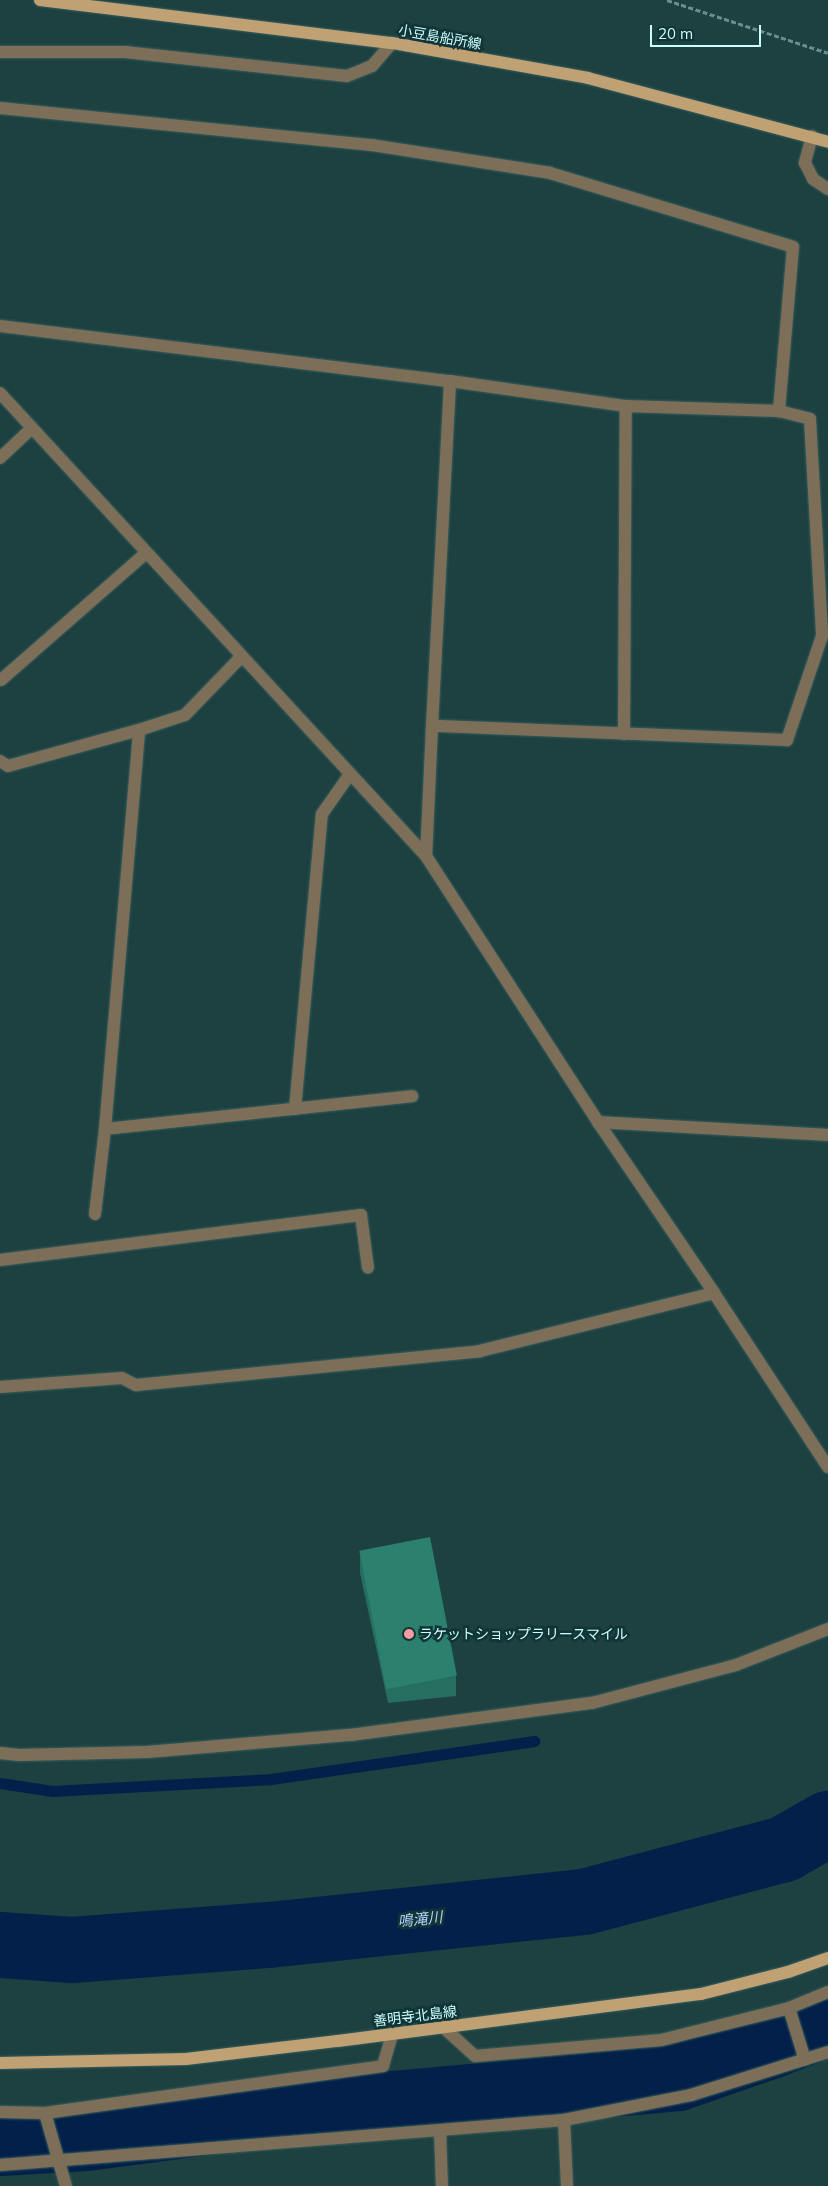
<!DOCTYPE html>
<meta charset="utf-8">
<style>
body{margin:0}
#map{position:relative;width:828px;height:2186px;overflow:hidden;background:#1d4040;font-family:Mulish,"Noto Sans JP",sans-serif}
div>[style]{position:absolute}
.stream>*{height:11px;margin:-5.5px;padding:0 5.5px;transform-origin:5.5px;border-radius:5.5px;background:#022049}
.river>*{height:66px;margin:-33px;padding:0 33px;transform-origin:33px;border-radius:33px;background:#022049}
.path>*{height:3px;margin-top:-1.5px;transform-origin:0;background:repeating-linear-gradient(90deg,#668f90 0 5px,transparent 0 7.5px)}
.roads{filter:drop-shadow(0 0 1px #395e5f) drop-shadow(0 0 1px #395e5f)}
.minor>*{height:12px;margin:-6px;padding:0 6px;transform-origin:6px;border-radius:6px;background:#7d6e58}
.major>*{height:12px;margin:-6px;padding:0 6px;transform-origin:6px;border-radius:6px;background:#c0a173}
.wall>*{inset:0;background:#266e5f}
.building>*{inset:0;background:#2c806e;transform-origin:0 0}
.dots>*{width:14px;height:14px;translate:-50% -50%;box-sizing:border-box;border:2px solid #113536;border-radius:50%}
span{translate:-50% -50%;white-space:nowrap;text-align:center;line-height:1.15;-webkit-text-stroke:5px #113536;paint-order:stroke}
.street-label{font-size:14px;color:#ccfeff}
.poi-label{font-size:14px;color:#ccfeff}
.left{translate:0 -50%;text-align:left}
.water-label{font-size:15px;color:#b2d1fc;font-style:italic}
.scale{position:absolute;left:650px;top:25px;width:111px;height:22px;box-sizing:border-box;border:2px solid #ccfeff;border-top:0;padding-left:6px;font-size:15px;line-height:18px;white-space:nowrap;color:#ccfeff;-webkit-text-stroke:4px #113536;paint-order:stroke}
</style>
<div id="map">
<div class="stream">
<div style="left:0;top:1783px;width:53px;rotate:8.7deg"></div>
<div style="left:52px;top:1791px;width:219px;rotate:-3.1deg"></div>
<div style="left:271px;top:1779px;width:266px;rotate:-8.2deg"></div>
</div>
<div class="river">
<div style="left:0;top:1945px;width:72px;rotate:4deg"></div>
<div style="left:72px;top:1950px;width:198px;rotate:-4.4deg"></div>
<div style="left:269px;top:1935px;width:317px;rotate:-6deg"></div>
<div style="left:584px;top:1902px;width:207px;rotate:-14.8deg"></div>
<div style="left:784px;top:1849px;width:51px;rotate:-29.6deg"></div>
<div style="left:0;top:2143px;width:86px;rotate:-3.3deg"></div>
<div style="left:86px;top:2138px;width:155px;rotate:-7.4deg"></div>
<div style="left:240px;top:2118px;width:440px;rotate:-5.2deg"></div>
<div style="left:678px;top:2078px;width:101px;rotate:-19.2deg"></div>
<div style="left:773px;top:2045px;width:59px;rotate:-20.9deg"></div>
</div>
<div class="path">
<div style="left:667px;top:0;width:169px;rotate:18.2deg"></div>
</div>
<div class="roads">
<div class="minor">
<div style="left:0;top:52px;width:125px"></div>
<div style="left:125px;top:52px;width:223px;rotate:6.2deg"></div>
<div style="left:347px;top:76px;width:27px;rotate:-22deg"></div>
<div style="left:372px;top:66px;width:30px;rotate:-49deg"></div>
<div style="left:0;top:108px;width:374px;rotate:5.7deg"></div>
<div style="left:372px;top:145px;width:180px;rotate:8.9deg"></div>
<div style="left:550px;top:173px;width:254px;rotate:16.9deg"></div>
<div style="left:793px;top:247px;width:165px;rotate:94.9deg"></div>
<div style="left:779px;top:411px;width:32px;rotate:14deg"></div>
<div style="left:810px;top:419px;width:217px;rotate:86.8deg"></div>
<div style="left:822px;top:636px;width:110px;rotate:108.6deg"></div>
<div style="left:787px;top:740px;width:355px;rotate:-177.7deg"></div>
<div style="left:432px;top:726px;width:130px;rotate:92.6deg"></div>
<div style="left:812px;top:136px;width:28px;rotate:105deg"></div>
<div style="left:805px;top:163px;width:18px;rotate:63deg"></div>
<div style="left:813px;top:179px;width:18px;rotate:34deg"></div>
<div style="left:0;top:326px;width:453px;rotate:7deg"></div>
<div style="left:450px;top:381px;width:178px;rotate:8.1deg"></div>
<div style="left:626px;top:406px;width:153px;rotate:1.9deg"></div>
<div style="left:0;top:393px;width:629px;rotate:47.38deg"></div>
<div style="left:426px;top:856px;width:317px;rotate:57.1deg"></div>
<div style="left:598px;top:1122px;width:207px;rotate:55.8deg"></div>
<div style="left:714px;top:1293px;width:208px;rotate:56.8deg"></div>
<div style="left:0;top:458px;width:44px;rotate:-43.2deg"></div>
<div style="left:1px;top:680px;width:193px;rotate:-41.2deg"></div>
<div style="left:432px;top:726px;width:345px;rotate:-87deg"></div>
<div style="left:624px;top:734px;width:328px;rotate:-89.7deg"></div>
<div style="left:0;top:761px;width:9px;rotate:32deg"></div>
<div style="left:8px;top:766px;width:136px;rotate:-15.4deg"></div>
<div style="left:139px;top:730px;width:48px;rotate:-18.1deg"></div>
<div style="left:185px;top:715px;width:81px;rotate:-46deg"></div>
<div style="left:295px;top:1109px;width:296px;rotate:-84.8deg"></div>
<div style="left:322px;top:814px;width:49px;rotate:-55deg"></div>
<div style="left:598px;top:1122px;width:230px;rotate:3.2deg"></div>
<div style="left:105px;top:1129px;width:309px;rotate:-6.1deg"></div>
<div style="left:95px;top:1214px;width:86px;rotate:-83.3deg"></div>
<div style="left:105px;top:1129px;width:400px;rotate:-85.1deg"></div>
<div style="left:0;top:1260px;width:364px;rotate:-7.1deg"></div>
<div style="left:361px;top:1215px;width:53px;rotate:82.5deg"></div>
<div style="left:0;top:1387px;width:122px;rotate:-4.2deg"></div>
<div style="left:122px;top:1378px;width:16px;rotate:27deg"></div>
<div style="left:136px;top:1385px;width:346px;rotate:-5.6deg"></div>
<div style="left:480px;top:1351px;width:241px;rotate:-13.9deg"></div>
<div style="left:0;top:1753px;width:19px;rotate:6deg"></div>
<div style="left:19px;top:1755px;width:128px;rotate:-1.3deg"></div>
<div style="left:147px;top:1752px;width:205px;rotate:-4.8deg"></div>
<div style="left:351px;top:1735px;width:243px;rotate:-7.6deg"></div>
<div style="left:592px;top:1703px;width:149px;rotate:-14.8deg"></div>
<div style="left:736px;top:1665px;width:99px;rotate:-21.4deg"></div>
<div style="left:789px;top:2008px;width:54px;rotate:72.9deg"></div>
<div style="left:443px;top:2027px;width:43px;rotate:42.2deg"></div>
<div style="left:475px;top:2056px;width:187px;rotate:-4.9deg"></div>
<div style="left:661px;top:2040px;width:132px;rotate:-14deg"></div>
<div style="left:789px;top:2008px;width:42px;rotate:-22.3deg"></div>
<div style="left:0;top:2112px;width:45px;rotate:1.3deg"></div>
<div style="left:45px;top:2113px;width:76px;rotate:74deg"></div>
<div style="left:45px;top:2113px;width:341px;rotate:-7.9deg"></div>
<div style="left:383px;top:2066px;width:33px;rotate:-74deg"></div>
<div style="left:564px;top:2120px;width:66px;rotate:87.4deg"></div>
<div style="left:440px;top:2130px;width:56px;rotate:88deg"></div>
<div style="left:0;top:2165px;width:566px;rotate:-4.56deg"></div>
<div style="left:564px;top:2120px;width:129px;rotate:-11.1deg"></div>
<div style="left:691px;top:2095px;width:144px;rotate:-17.4deg"></div>
</div>
<div class="major">
<div style="left:40px;top:0;width:355px;rotate:7deg"></div>
<div style="left:392px;top:43px;width:199px;rotate:10.1deg"></div>
<div style="left:588px;top:78px;width:248px;rotate:14.9deg"></div>
<div style="left:0;top:2063px;width:186px;rotate:-1.2deg"></div>
<div style="left:186px;top:2059px;width:153px;rotate:-6.8deg"></div>
<div style="left:338px;top:2041px;width:366px;rotate:-7.4deg"></div>
<div style="left:701px;top:1994px;width:90px;rotate:-14.2deg"></div>
<div style="left:788px;top:1972px;width:42px;rotate:-19.3deg"></div>
</div>
</div>
<div class="wall">
<div style="clip-path:polygon(360px 1554px,456px 1676px,456px 1696px,388px 1703px,360px 1573px)"></div>
</div>
<div class="building">
<div style="left:430px;top:1537px;width:141px;height:72px;rotate:79deg"></div>
</div>
<div class="dots">
<div style="left:409px;top:1634px;background:#f49b9f"></div>
</div>
<div class="street-label">
<span style="left:440px;top:37px;rotate:10deg">小豆島船所線</span>
<span style="left:415px;top:2016px;rotate:-7deg">善明寺北島線</span>
</div>
<div class="poi-label">
<span class="left" style="left:419px;top:1634px">ラケットショップラリースマイル</span>
</div>
<div class="water-label">
<span style="left:420px;top:1919px;rotate:-6deg">鳴滝川</span>
</div>
<div class="scale">20 m</div>
</div>
